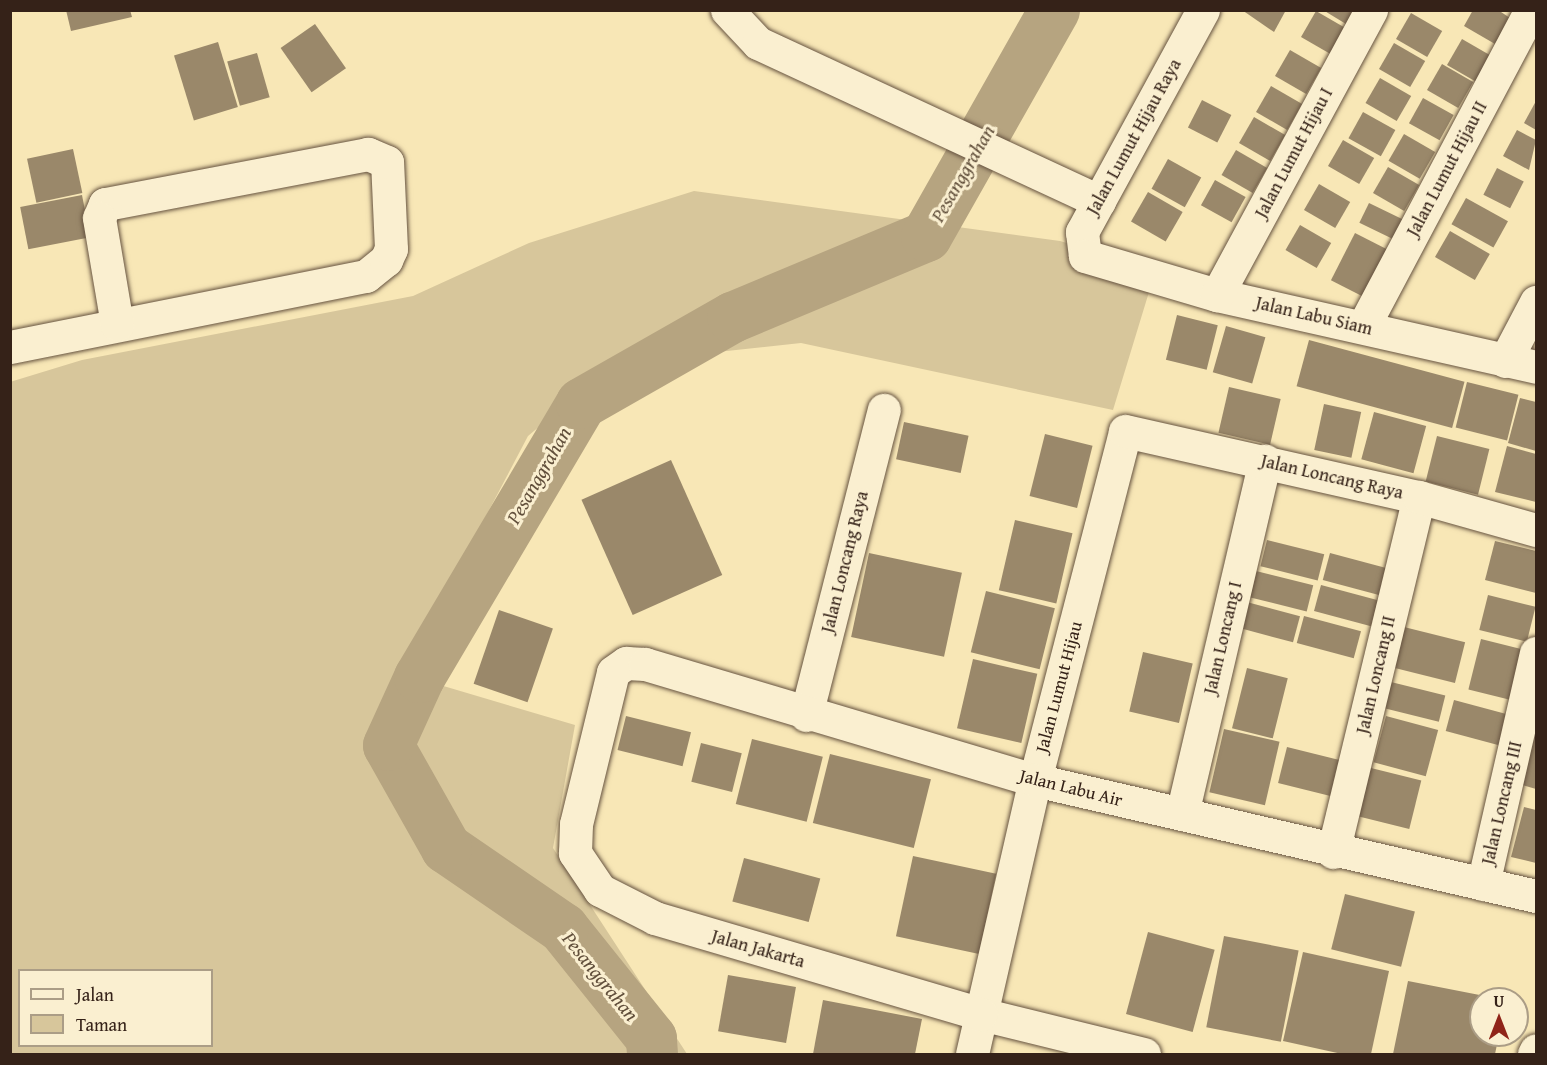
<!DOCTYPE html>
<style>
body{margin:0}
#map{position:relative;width:1547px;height:1065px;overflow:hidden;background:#f8e7b6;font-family:"Gentium Book Plus",serif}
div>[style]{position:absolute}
.green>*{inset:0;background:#d7c69b}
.river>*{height:51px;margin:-25.5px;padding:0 25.5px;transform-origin:25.5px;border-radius:25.5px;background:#b6a480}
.building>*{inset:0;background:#9a886a;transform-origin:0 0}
.roads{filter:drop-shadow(0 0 2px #665340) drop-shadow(0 0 2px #665340)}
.minor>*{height:33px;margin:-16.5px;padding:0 16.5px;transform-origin:16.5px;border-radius:16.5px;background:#faefd0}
span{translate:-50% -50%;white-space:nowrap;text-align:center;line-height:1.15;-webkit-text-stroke:6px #faefd0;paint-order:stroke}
.street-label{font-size:18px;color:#352218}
.water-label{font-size:20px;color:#62503c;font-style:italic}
.frame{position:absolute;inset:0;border:12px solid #352218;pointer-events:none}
.legend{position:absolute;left:18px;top:969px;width:195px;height:78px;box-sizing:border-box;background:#faefd0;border:2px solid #ab9d86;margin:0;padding:8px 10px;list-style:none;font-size:18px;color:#352218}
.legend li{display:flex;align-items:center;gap:12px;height:30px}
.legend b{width:30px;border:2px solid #ab9d86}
.north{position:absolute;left:1469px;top:987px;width:60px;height:60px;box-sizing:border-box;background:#faefd0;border:2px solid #ab9d86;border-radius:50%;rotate:0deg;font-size:16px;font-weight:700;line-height:24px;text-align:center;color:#352218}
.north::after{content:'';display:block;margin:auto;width:21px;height:27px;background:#8f2418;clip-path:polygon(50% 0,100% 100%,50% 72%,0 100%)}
</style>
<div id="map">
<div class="green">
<div style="clip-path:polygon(evenodd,694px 191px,1060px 241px,1156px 269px,1113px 410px,801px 343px,615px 363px,528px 436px,403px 674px,575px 725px,553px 848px,687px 1054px,11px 1054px,10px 382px,82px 360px,413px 296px,529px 243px,694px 191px,20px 970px,212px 970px,212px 1046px,20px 1046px,20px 970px)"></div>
</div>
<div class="river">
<div style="left:652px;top:1054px;width:16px;rotate:-94deg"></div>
<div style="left:651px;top:1038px;width:141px;rotate:-128.7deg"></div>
<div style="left:563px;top:928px;width:142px;rotate:-145.6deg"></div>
<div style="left:446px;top:848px;width:118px;rotate:-119.4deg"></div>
<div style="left:388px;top:745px;width:75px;rotate:-65.5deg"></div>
<div style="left:419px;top:677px;width:318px;rotate:-59.4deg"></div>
<div style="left:581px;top:403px;width:174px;rotate:-29.7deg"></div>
<div style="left:732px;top:317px;width:210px;rotate:-22.7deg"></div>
<div style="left:926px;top:236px;width:260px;rotate:-60.5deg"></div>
</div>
<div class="building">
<div style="clip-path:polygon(66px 10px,130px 10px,132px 17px,71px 31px)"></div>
<div style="clip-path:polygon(1242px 10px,1286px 10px,1274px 32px)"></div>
<div style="clip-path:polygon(1323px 10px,1354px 10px,1346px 24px)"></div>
<div style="clip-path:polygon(1473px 10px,1498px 10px,1510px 18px,1495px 44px,1464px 26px)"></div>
<div style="left:1316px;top:11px;width:36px;height:30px;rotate:30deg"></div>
<div style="left:1411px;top:13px;width:36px;height:30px;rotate:30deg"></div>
<div style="left:315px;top:24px;width:54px;height:42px;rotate:55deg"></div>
<div style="left:1462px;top:39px;width:36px;height:30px;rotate:30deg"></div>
<div style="left:218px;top:42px;width:68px;height:46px;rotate:73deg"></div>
<div style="left:1394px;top:43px;width:36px;height:30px;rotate:30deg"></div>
<div style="left:1290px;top:50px;width:36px;height:30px;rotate:30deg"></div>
<div style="left:257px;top:53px;width:46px;height:31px;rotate:74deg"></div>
<div style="left:1442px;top:64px;width:36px;height:30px;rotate:30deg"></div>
<div style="left:1380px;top:78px;width:36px;height:29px;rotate:30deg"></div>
<div style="left:1271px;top:86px;width:36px;height:30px;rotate:30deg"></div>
<div style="left:1423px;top:98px;width:35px;height:29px;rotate:29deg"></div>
<div style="left:1202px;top:100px;width:33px;height:31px;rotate:27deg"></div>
<div style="clip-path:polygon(1536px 101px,1536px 130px,1524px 123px)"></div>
<div style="left:1363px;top:112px;width:37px;height:30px;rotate:29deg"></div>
<div style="left:1254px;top:117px;width:36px;height:30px;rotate:30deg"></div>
<div style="clip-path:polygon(1517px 130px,1536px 140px,1529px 170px,1503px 156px)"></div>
<div style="left:1404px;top:134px;width:36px;height:31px;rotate:30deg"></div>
<div style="left:1343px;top:140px;width:36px;height:30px;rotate:30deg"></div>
<div style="left:73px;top:149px;width:45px;height:47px;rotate:78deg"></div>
<div style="left:1236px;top:150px;width:36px;height:29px;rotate:30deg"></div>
<div style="left:1168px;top:159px;width:38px;height:34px;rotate:29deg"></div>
<div style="left:1388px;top:167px;width:36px;height:30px;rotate:30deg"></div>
<div style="left:1497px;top:168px;width:30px;height:30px;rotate:27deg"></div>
<div style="left:1215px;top:180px;width:35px;height:29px;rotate:29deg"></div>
<div style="left:1319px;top:184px;width:36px;height:30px;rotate:30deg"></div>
<div style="left:1148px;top:192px;width:40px;height:34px;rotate:30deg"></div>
<div style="left:82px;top:195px;width:43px;height:63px;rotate:79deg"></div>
<div style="left:1466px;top:198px;width:48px;height:30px;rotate:29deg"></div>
<div style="left:1369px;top:203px;width:39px;height:22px;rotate:26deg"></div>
<div style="left:1300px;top:225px;width:36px;height:29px;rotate:30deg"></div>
<div style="left:1450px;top:231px;width:46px;height:30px;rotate:30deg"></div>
<div style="left:1355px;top:233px;width:38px;height:53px;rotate:27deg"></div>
<div style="left:1177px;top:315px;width:42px;height:46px;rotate:14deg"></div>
<div style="left:1226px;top:326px;width:41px;height:48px;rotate:16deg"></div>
<div style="left:1309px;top:340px;width:161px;height:48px;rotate:15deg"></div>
<div style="left:1467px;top:382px;width:53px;height:47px;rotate:14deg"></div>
<div style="left:1229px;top:387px;width:53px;height:47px;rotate:13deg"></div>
<div style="clip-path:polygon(1520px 398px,1536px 402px,1536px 451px,1508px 443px)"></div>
<div style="left:1324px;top:404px;width:38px;height:47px;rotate:12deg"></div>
<div style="left:1374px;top:412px;width:54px;height:49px;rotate:15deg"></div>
<div style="left:904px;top:422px;width:66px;height:38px;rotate:12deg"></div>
<div style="left:1045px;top:434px;width:49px;height:64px;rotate:14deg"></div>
<div style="left:1437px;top:436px;width:54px;height:47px;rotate:14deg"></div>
<div style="clip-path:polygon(1507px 446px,1536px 454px,1536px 502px,1495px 492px)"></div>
<div style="left:671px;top:460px;width:126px;height:98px;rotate:66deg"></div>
<div style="left:1015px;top:520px;width:59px;height:72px;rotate:13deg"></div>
<div style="left:1267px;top:540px;width:59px;height:27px;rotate:14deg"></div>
<div style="clip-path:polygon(1495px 541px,1536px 551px,1536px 593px,1485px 580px)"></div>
<div style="left:869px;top:553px;width:95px;height:86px;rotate:12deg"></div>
<div style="left:1330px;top:553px;width:60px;height:28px;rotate:15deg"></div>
<div style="left:1256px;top:571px;width:59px;height:27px;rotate:14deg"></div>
<div style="left:1321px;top:585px;width:59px;height:27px;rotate:15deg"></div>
<div style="left:986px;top:591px;width:71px;height:63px;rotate:14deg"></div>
<div style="left:1488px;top:595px;width:49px;height:36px;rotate:14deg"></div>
<div style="left:1243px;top:601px;width:59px;height:27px;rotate:15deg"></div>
<div style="left:499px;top:610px;width:57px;height:78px;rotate:19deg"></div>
<div style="left:1304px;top:616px;width:59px;height:28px;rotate:15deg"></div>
<div style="left:1404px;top:627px;width:63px;height:42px;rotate:14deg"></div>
<div style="left:1481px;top:639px;width:50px;height:52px;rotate:14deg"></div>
<div style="left:1143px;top:652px;width:51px;height:61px;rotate:13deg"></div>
<div style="left:973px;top:659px;width:66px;height:71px;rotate:13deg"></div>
<div style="left:1247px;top:668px;width:42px;height:62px;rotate:14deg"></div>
<div style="left:1391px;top:682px;width:56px;height:27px;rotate:14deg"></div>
<div style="left:1454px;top:700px;width:56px;height:32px;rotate:15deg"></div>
<div style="left:626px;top:716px;width:67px;height:35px;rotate:14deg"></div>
<div style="left:1386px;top:716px;width:54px;height:48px;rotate:15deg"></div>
<div style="clip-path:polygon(1534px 725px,1536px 726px,1536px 789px,1519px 784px)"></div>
<div style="left:1224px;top:729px;width:57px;height:65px;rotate:13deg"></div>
<div style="left:752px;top:739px;width:73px;height:67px;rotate:14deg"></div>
<div style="left:701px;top:743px;width:42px;height:40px;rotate:14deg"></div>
<div style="left:1287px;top:747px;width:56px;height:37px;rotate:14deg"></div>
<div style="left:830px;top:754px;width:104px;height:71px;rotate:14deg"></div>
<div style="left:1367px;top:767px;width:56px;height:50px;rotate:14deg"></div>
<div style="clip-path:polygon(1524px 807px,1536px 810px,1536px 863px,1511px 857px)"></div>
<div style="left:913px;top:856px;width:85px;height:82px;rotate:12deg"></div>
<div style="left:744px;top:858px;width:79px;height:45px;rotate:15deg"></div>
<div style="left:1345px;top:894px;width:72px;height:57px;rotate:14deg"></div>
<div style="left:1148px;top:932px;width:69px;height:85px;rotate:15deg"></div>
<div style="left:1224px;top:936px;width:76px;height:93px;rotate:11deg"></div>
<div style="clip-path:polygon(1303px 952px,1389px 971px,1371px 1054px,1342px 1054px,1283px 1041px)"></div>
<div style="left:728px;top:975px;width:69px;height:57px;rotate:10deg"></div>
<div style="clip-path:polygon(1408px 981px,1495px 998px,1481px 999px,1481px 1035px,1499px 1035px,1495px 1054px,1393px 1054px)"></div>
<div style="clip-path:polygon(823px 1000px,922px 1019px,915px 1054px,813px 1054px)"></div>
</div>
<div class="roads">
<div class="minor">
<div style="left:727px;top:10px;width:45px;rotate:46.8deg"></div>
<div style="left:758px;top:43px;width:376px;rotate:24.9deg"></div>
<div style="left:1203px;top:10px;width:253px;rotate:118.6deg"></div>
<div style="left:1082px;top:232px;width:24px;rotate:83deg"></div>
<div style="left:1085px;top:256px;width:138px;rotate:16.5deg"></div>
<div style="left:1217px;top:295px;width:327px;rotate:12.7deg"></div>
<div style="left:1217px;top:295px;width:324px;rotate:-61.6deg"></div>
<div style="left:1363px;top:327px;width:359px;rotate:-62.1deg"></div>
<div style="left:10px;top:347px;width:363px;rotate:-11.3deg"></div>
<div style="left:366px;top:276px;width:26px;rotate:-39deg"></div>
<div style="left:386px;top:260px;width:12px;rotate:-66deg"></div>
<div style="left:391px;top:249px;width:87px;rotate:-92.6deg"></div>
<div style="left:387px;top:162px;width:21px;rotate:-157deg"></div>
<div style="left:368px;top:154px;width:268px;rotate:169.2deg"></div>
<div style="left:105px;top:204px;width:15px;rotate:113deg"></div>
<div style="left:99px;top:218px;width:108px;rotate:80.4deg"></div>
<div style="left:1505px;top:361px;width:67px;rotate:-62.3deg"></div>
<div style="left:806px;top:715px;width:315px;rotate:-75.7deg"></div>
<div style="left:1182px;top:814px;width:363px;rotate:-76.8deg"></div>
<div style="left:1333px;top:852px;width:365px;rotate:-76.4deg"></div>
<div style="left:1483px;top:884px;width:237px;rotate:-77.1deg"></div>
<div style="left:972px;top:1054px;width:281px;rotate:-77.1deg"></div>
<div style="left:1035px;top:780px;width:360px;rotate:-75.5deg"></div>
<div style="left:1125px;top:431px;width:301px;rotate:12.7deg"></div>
<div style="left:1419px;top:497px;width:122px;rotate:15.8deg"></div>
<div style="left:1144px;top:1054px;width:168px;rotate:-166.2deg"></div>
<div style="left:981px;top:1014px;width:340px;rotate:-163.6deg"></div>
<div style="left:655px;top:918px;width:62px;rotate:-153deg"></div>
<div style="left:600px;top:890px;width:45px;rotate:-124deg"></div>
<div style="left:575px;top:853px;width:29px;rotate:-88deg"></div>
<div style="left:576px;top:824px;width:156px;rotate:-76.3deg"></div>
<div style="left:613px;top:672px;width:16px;rotate:-35deg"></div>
<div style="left:626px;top:663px;width:19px;rotate:3deg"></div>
<div style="left:645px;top:664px;width:407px;rotate:16.6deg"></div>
<div style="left:1035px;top:780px;width:514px;rotate:13.04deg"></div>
<div style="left:1534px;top:1054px;width:4px;rotate:-63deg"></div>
</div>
</div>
<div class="street-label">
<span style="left:1134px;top:137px;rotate:-61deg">Jalan Lumut Hijau Raya</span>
<span style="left:1294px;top:153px;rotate:-62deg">Jalan Lumut Hijau I</span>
<span style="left:1447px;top:169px;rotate:-62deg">Jalan Lumut Hijau II</span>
<span style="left:1314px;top:316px;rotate:13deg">Jalan Labu Siam</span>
<span style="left:1332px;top:477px;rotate:13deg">Jalan Loncang Raya</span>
<span style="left:845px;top:562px;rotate:-76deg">Jalan Loncang Raya</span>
<span style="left:1223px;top:638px;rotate:-77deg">Jalan Loncang I</span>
<span style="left:1376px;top:675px;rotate:-77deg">Jalan Loncang II</span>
<span style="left:1059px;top:687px;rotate:-75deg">Jalan Lumut Hijau</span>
<span style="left:1071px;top:788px;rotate:14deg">Jalan Labu Air</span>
<span style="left:1502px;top:803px;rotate:-77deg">Jalan Loncang III</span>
<span style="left:758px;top:949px;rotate:16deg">Jalan Jakarta</span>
</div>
<div class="water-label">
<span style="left:962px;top:173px;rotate:-60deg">Pesanggrahan</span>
<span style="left:538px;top:475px;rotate:-60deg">Pesanggrahan</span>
<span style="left:601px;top:976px;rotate:51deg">Pesanggrahan</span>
</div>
<div class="frame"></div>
<ul class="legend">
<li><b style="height:8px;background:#faefd0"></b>Jalan</li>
<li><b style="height:16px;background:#d7c69b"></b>Taman</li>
</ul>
<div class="north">U</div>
</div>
